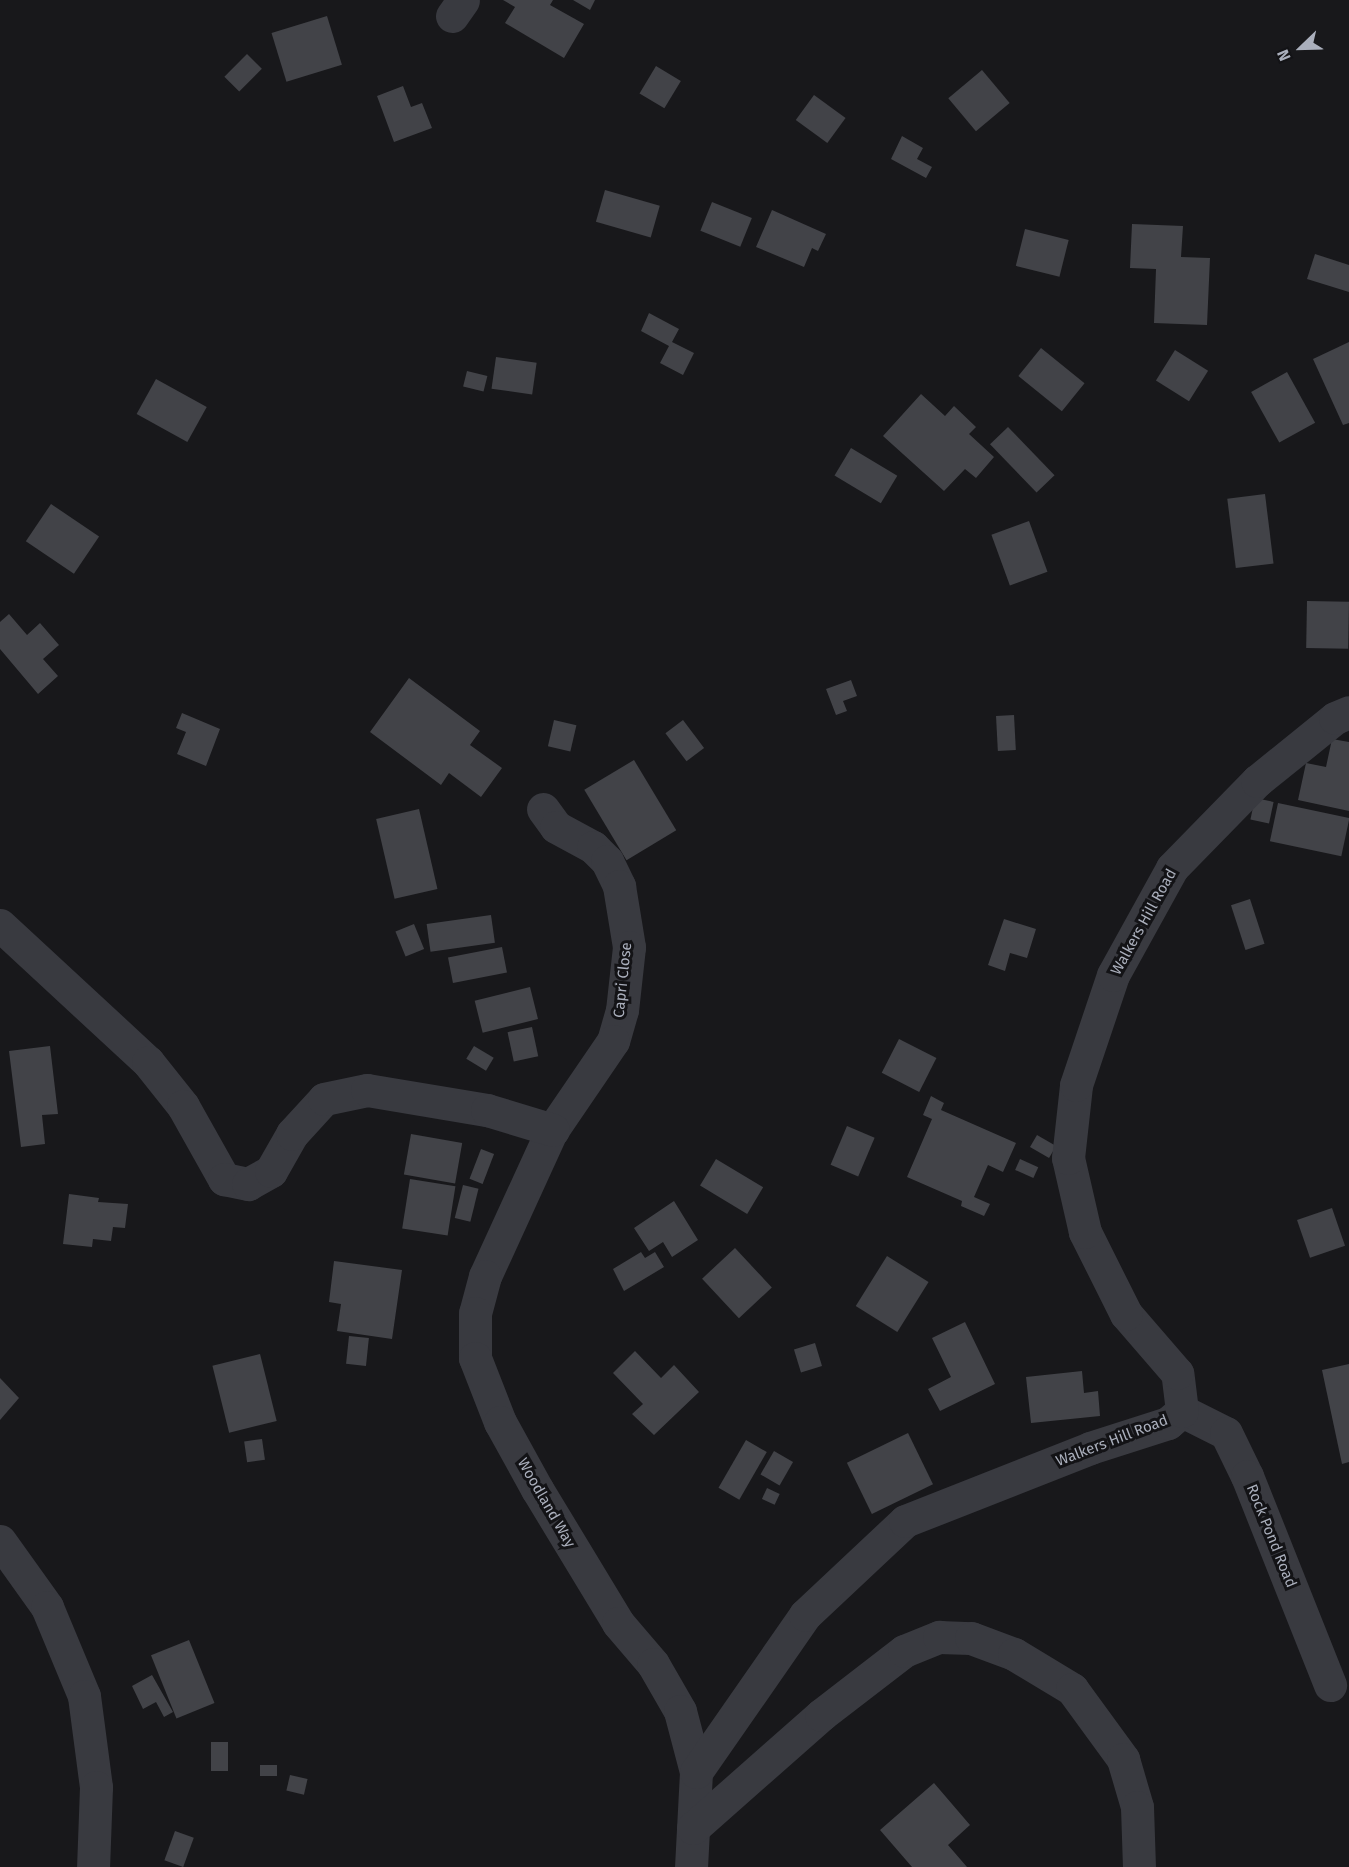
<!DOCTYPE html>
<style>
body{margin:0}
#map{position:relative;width:1349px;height:1867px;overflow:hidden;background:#18181b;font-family:"Fira Sans",sans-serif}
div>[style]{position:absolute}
.building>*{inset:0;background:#424348;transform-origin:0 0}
.minor>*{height:33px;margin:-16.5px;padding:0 16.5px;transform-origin:16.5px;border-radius:16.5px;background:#393a40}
span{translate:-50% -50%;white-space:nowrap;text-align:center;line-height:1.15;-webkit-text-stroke:6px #131316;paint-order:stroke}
.street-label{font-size:15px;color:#aaafbc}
.north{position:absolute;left:1271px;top:18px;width:60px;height:60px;-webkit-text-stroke:4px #131316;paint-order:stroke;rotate:247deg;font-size:16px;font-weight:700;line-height:24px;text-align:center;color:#aaafbc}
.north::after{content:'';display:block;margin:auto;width:21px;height:27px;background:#aaafbc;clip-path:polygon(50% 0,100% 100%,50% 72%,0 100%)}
</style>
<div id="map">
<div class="building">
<div style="clip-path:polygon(503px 0,553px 0,550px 5px,584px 24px,564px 58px,505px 23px,515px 7px)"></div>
<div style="clip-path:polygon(573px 0,595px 0,590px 10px)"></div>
<div style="left:327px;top:16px;width:51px;height:58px;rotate:73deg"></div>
<div style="left:247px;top:54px;width:21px;height:32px;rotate:45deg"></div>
<div style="left:656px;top:66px;width:29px;height:32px;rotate:31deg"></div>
<div style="left:982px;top:70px;width:43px;height:44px;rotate:50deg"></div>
<div style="clip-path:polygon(403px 86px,411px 107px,422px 103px,432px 128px,394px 142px,377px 96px)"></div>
<div style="left:814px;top:95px;width:39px;height:31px;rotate:36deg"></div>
<div style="clip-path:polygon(902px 136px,923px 148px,917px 159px,932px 167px,926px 178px,891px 159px)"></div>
<div style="left:605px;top:190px;width:57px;height:33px;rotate:16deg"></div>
<div style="left:712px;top:202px;width:43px;height:31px;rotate:22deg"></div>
<div style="clip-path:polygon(772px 210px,826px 234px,818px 251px,812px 248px,804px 267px,756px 247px)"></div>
<div style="clip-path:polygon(1132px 224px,1183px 226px,1181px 257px,1210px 258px,1207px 325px,1154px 323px,1156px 269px,1130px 268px)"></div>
<div style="left:1025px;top:229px;width:45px;height:38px;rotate:14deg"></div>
<div style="clip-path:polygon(1315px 254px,1349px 265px,1349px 292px,1307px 279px)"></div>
<div style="clip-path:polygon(649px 313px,679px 329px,672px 342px,694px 353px,683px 375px,660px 363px,669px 346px,641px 331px)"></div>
<div style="clip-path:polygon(1349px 342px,1349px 423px,1343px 425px,1313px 359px)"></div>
<div style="left:1041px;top:348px;width:56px;height:36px;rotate:39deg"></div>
<div style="left:1175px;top:350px;width:39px;height:36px;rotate:32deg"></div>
<div style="left:496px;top:357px;width:41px;height:32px;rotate:8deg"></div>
<div style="left:467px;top:371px;width:21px;height:16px;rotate:14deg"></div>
<div style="left:1287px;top:372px;width:58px;height:41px;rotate:61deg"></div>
<div style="left:156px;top:379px;width:58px;height:40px;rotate:29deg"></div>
<div style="clip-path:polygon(921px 394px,945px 416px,954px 406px,976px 427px,969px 434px,994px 457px,976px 478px,965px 469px,944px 491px,883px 436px)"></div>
<div style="left:1008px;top:427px;width:67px;height:25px;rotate:46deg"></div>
<div style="left:851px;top:448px;width:54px;height:32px;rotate:31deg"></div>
<div style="left:1265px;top:494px;width:70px;height:38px;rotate:83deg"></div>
<div style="left:51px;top:504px;width:58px;height:45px;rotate:34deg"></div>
<div style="left:1029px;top:521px;width:54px;height:40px;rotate:70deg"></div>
<div style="left:1307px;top:601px;width:42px;height:47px;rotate:1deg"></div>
<div style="clip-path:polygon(9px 614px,27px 635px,40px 623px,59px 645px,43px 659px,58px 676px,38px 694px,0 649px,0 622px)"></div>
<div style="clip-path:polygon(409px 678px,480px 731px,470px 745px,502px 768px,481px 797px,449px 773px,441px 785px,370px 732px)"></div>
<div style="clip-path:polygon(851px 680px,857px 696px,843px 701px,847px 711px,836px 715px,826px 689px)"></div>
<div style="clip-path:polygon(182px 713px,220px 729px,206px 766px,177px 754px,186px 732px,176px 728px)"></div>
<div style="left:1014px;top:715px;width:35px;height:18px;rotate:87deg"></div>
<div style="left:554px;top:720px;width:23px;height:27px;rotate:13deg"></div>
<div style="left:683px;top:720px;width:35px;height:22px;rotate:53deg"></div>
<div style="clip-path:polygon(1332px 739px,1349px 742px,1349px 811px,1298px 800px,1306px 763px,1326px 767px)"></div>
<div style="left:634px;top:760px;width:82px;height:58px;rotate:59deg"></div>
<div style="left:1255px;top:798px;width:19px;height:22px;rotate:12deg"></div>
<div style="left:1278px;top:803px;width:73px;height:39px;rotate:12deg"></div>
<div style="left:419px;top:809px;width:82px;height:44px;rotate:77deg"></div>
<div style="left:1250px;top:899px;width:47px;height:20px;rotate:72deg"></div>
<div style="left:491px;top:915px;width:28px;height:65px;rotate:82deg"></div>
<div style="clip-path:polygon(1004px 919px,1036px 929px,1027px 958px,1010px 953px,1005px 971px,988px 965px)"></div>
<div style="left:414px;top:924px;width:27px;height:20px;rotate:68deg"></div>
<div style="left:502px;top:947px;width:26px;height:55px;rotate:79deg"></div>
<div style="left:530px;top:987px;width:33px;height:57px;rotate:76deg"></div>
<div style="left:532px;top:1027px;width:30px;height:25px;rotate:78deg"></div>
<div style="left:899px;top:1039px;width:42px;height:38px;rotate:27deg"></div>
<div style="clip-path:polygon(50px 1046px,58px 1114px,42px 1115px,45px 1144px,21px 1147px,9px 1051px)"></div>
<div style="left:474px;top:1046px;width:23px;height:15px;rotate:31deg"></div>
<div style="clip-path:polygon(931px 1096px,944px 1103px,941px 1110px,1016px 1143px,1003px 1172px,988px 1165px,974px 1197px,990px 1204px,984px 1216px,961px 1206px,962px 1201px,907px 1177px,932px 1119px,923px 1115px)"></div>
<div style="left:847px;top:1126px;width:30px;height:42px;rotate:23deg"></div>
<div style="left:411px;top:1134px;width:52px;height:41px;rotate:10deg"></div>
<div style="left:1037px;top:1135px;width:22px;height:14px;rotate:30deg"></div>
<div style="left:481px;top:1149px;width:14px;height:32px;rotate:21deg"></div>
<div style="left:716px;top:1159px;width:55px;height:31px;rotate:31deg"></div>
<div style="left:1020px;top:1159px;width:20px;height:12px;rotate:24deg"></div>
<div style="left:410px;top:1179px;width:46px;height:50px;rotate:9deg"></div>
<div style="left:463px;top:1185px;width:16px;height:34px;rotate:14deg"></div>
<div style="clip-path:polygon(69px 1194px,99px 1198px,98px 1202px,128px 1204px,125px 1228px,113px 1227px,111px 1241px,93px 1239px,92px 1247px,63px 1244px)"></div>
<div style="clip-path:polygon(674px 1201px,698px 1240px,672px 1257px,663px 1242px,649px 1251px,634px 1228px)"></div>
<div style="left:1332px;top:1208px;width:40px;height:37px;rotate:71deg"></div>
<div style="left:735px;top:1248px;width:54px;height:45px;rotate:47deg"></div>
<div style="clip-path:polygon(641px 1252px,645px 1258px,655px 1252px,664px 1267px,624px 1291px,613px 1269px)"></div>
<div style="left:887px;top:1256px;width:49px;height:59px;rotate:32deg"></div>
<div style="clip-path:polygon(334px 1261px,402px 1270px,392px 1339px,337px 1331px,341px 1304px,329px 1302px)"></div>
<div style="clip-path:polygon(965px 1322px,995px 1384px,940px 1411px,928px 1389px,951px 1377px,932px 1338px)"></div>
<div style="left:349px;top:1336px;width:20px;height:28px;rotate:6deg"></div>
<div style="left:815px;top:1343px;width:24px;height:22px;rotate:73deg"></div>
<div style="clip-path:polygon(635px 1351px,661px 1378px,674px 1365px,699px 1392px,654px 1435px,632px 1414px,643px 1404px,613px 1373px)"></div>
<div style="left:260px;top:1354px;width:69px;height:49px;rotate:76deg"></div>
<div style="clip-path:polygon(1349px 1364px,1349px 1462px,1342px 1464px,1322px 1370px)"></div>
<div style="clip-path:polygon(1082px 1371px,1084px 1393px,1098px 1391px,1100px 1416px,1031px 1423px,1026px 1377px)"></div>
<div style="clip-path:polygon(0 1378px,19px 1398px,0 1420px)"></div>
<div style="left:908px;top:1433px;width:57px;height:68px;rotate:64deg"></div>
<div style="left:262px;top:1439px;width:21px;height:18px;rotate:82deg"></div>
<div style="left:746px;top:1440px;width:24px;height:55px;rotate:30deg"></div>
<div style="left:774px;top:1451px;width:22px;height:27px;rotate:30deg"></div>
<div style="left:767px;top:1488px;width:14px;height:12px;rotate:25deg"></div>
<div style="left:189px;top:1640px;width:68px;height:41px;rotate:68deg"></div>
<div style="clip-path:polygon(152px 1675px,173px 1712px,164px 1717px,156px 1702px,143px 1709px,132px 1686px)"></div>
<div style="left:211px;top:1742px;width:17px;height:29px"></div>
<div style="left:260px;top:1765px;width:17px;height:11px"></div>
<div style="left:290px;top:1775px;width:18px;height:16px;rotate:13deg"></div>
<div style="clip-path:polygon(934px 1783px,970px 1825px,948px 1845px,967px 1867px,912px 1867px,880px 1830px)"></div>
<div style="left:175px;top:1831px;width:20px;height:31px;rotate:20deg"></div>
</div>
<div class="minor">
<div style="left:452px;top:16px;width:19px;rotate:-55deg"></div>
<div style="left:543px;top:809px;width:22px;rotate:54deg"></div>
<div style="left:556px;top:827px;width:42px;rotate:28.4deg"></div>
<div style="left:593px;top:847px;width:20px;rotate:45deg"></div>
<div style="left:607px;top:861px;width:28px;rotate:64deg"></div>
<div style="left:619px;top:886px;width:62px;rotate:80.7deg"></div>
<div style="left:629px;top:947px;width:63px;rotate:96.3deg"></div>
<div style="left:622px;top:1010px;width:32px;rotate:106deg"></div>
<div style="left:613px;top:1041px;width:110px;rotate:124.3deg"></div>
<div style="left:551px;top:1132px;width:158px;rotate:114.6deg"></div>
<div style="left:485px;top:1276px;width:38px;rotate:105deg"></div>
<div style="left:475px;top:1313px;width:45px;rotate:90deg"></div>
<div style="left:475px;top:1358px;width:69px;rotate:68.7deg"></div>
<div style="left:500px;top:1422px;width:77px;rotate:61.1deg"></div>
<div style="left:537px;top:1489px;width:157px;rotate:58.8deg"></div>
<div style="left:618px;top:1623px;width:54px;rotate:49.5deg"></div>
<div style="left:653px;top:1664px;width:54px;rotate:60.1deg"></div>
<div style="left:680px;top:1711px;width:63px;rotate:75.3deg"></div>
<div style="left:696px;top:1772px;width:95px;rotate:93deg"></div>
<div style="left:0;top:925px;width:202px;rotate:42.8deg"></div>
<div style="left:148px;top:1062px;width:56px;rotate:51.5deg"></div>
<div style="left:183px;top:1106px;width:84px;rotate:60.7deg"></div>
<div style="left:224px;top:1179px;width:25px;rotate:12deg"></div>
<div style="left:248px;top:1184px;width:26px;rotate:-29deg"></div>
<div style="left:271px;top:1171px;width:43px;rotate:-60.4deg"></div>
<div style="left:292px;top:1134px;width:47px;rotate:-47.6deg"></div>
<div style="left:324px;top:1099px;width:44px;rotate:-11.8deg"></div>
<div style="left:367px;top:1090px;width:122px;rotate:9.5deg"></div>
<div style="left:487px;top:1110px;width:69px;rotate:16.9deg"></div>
<div style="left:1182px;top:1411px;width:49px;rotate:26.6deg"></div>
<div style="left:1226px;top:1433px;width:48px;rotate:64deg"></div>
<div style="left:1247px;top:1476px;width:225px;rotate:68.3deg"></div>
<div style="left:0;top:1541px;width:81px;rotate:54.5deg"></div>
<div style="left:47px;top:1607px;width:96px;rotate:67.4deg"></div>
<div style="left:84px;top:1696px;width:92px;rotate:82.5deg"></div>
<div style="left:96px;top:1787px;width:80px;rotate:92.1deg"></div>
<div style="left:696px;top:1772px;width:191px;rotate:-55.2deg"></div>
<div style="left:805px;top:1615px;width:137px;rotate:-43.2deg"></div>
<div style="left:905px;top:1521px;width:199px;rotate:-21.5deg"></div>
<div style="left:1090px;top:1448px;width:82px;rotate:-17.8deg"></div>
<div style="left:1168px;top:1423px;width:18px;rotate:-41deg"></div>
<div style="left:1182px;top:1411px;width:38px;rotate:-97deg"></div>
<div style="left:1177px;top:1373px;width:78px;rotate:-130.8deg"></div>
<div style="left:1126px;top:1314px;width:92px;rotate:-116.6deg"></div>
<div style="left:1085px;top:1232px;width:76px;rotate:-102.9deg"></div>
<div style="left:1068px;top:1158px;width:73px;rotate:-83.7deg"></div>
<div style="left:1076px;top:1085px;width:116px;rotate:-71.4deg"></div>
<div style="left:1113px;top:975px;width:122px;rotate:-61.1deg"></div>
<div style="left:1172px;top:868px;width:122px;rotate:-45.7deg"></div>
<div style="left:1257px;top:781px;width:100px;rotate:-38.9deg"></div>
<div style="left:1335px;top:718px;width:15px;rotate:-23deg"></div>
<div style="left:693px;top:1828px;width:171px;rotate:-41.4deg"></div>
<div style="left:821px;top:1715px;width:105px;rotate:-37.6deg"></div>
<div style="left:904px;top:1651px;width:38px;rotate:-22deg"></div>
<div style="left:939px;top:1637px;width:32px;rotate:2deg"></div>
<div style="left:971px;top:1638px;width:46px;rotate:20.4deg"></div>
<div style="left:1014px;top:1654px;width:68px;rotate:31.1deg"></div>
<div style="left:1072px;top:1689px;width:87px;rotate:53.9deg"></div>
<div style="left:1123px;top:1759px;width:50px;rotate:73.7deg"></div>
<div style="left:1137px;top:1807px;width:60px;rotate:88.1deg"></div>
</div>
<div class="street-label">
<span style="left:1144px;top:922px;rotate:-61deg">Walkers Hill Road</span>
<span style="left:623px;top:980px;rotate:-84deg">Capri Close</span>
<span style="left:1112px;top:1441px;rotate:-21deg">Walkers Hill Road</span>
<span style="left:546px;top:1503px;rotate:60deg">Woodland Way</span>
<span style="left:1271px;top:1536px;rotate:68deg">Rock Pond Road</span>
</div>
<div class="north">N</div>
</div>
